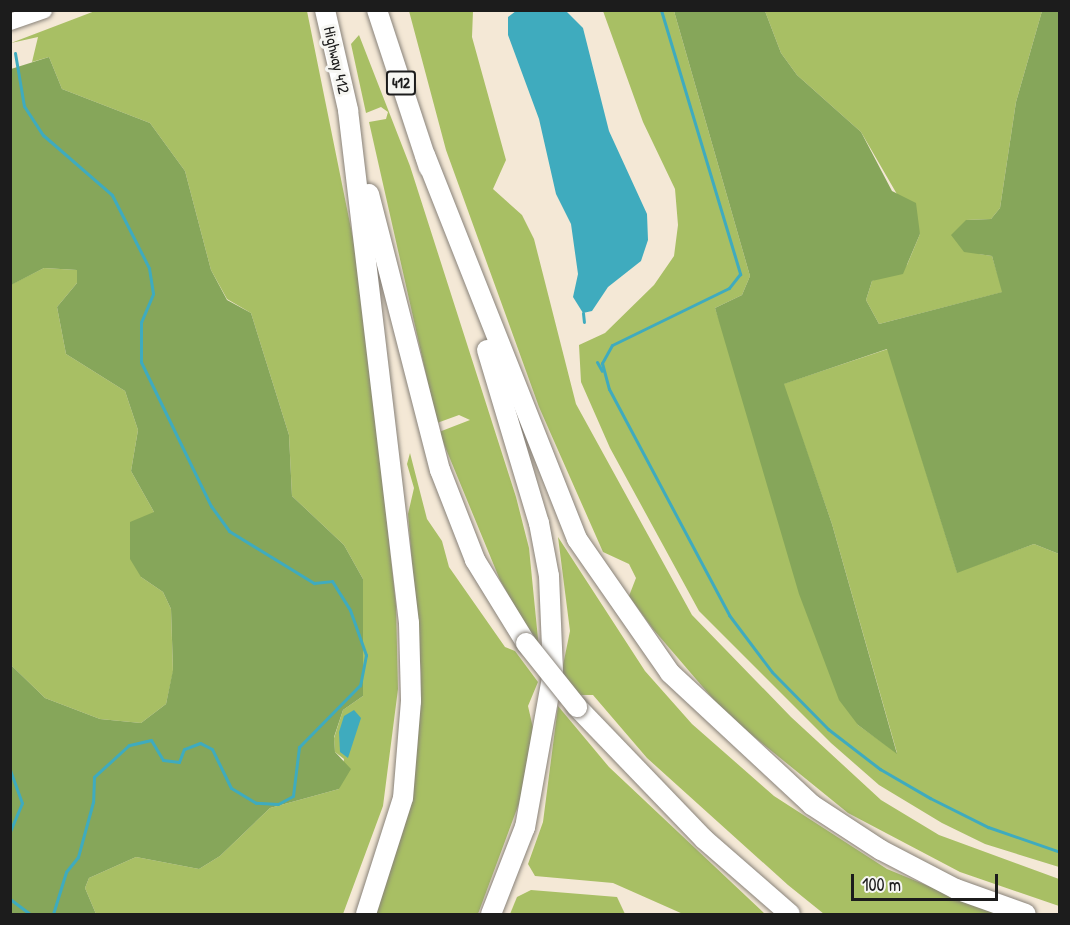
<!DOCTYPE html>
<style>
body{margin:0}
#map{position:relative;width:1070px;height:925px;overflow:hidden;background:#f4e8d6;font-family:"Patrick Hand",sans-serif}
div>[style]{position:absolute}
.green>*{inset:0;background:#a8bf64}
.forest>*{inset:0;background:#86a65a}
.water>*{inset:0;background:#3fabbe}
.stream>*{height:3px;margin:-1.5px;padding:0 1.5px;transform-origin:1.5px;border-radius:1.5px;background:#3fabbe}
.roads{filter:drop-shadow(0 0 2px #888279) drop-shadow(0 0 2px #888279)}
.primary>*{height:16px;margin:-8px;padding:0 8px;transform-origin:8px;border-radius:8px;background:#fff}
.highway>*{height:20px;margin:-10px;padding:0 10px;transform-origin:10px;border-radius:10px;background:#fff}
.bridges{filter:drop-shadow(0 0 2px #888279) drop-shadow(0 0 2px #888279)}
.highway-bridge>*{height:20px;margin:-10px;padding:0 10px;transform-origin:10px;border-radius:10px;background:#fff}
span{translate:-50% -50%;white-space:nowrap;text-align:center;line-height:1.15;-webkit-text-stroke:6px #f6f6f2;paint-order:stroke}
.shield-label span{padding:2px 4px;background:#f6f6f2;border:2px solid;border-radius:4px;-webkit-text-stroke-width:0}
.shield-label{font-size:15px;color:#1c1c1c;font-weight:700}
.street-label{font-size:16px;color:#1c1c1c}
.frame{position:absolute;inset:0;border:12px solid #1c1c1c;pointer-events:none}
.scale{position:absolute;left:851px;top:874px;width:147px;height:27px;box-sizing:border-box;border:3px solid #1c1c1c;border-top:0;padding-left:8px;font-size:18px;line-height:21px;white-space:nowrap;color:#1c1c1c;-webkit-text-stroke:4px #f6f6f2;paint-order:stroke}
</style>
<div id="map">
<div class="green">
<div style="clip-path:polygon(95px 11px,307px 11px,360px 273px,396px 605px,398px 689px,383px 806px,343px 914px,96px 914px,85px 888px,89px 878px,136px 857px,199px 869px,220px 856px,270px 808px,339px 789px,344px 759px,335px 752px,334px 738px,343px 710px,363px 696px,363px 579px,344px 545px,292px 496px,289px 435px,251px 313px,227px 299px,211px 270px,185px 171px,150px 123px,62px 89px,49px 57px,32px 62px,38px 37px,11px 43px)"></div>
<div style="clip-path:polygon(409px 11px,473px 11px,472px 37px,506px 160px,493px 189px,522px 215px,534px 239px,576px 404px,692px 615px,791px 717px,881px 800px,939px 835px,1059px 879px,1059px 906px,960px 872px,848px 813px,726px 714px,653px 629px,629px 596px,636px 578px,629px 564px,603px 552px,539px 407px,446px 150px)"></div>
<div style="clip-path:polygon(603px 11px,674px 11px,750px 276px,742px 295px,715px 308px,858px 725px,897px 753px,832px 524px,783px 384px,888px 349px,957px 572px,1034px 544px,1059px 554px,1059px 867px,985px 844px,942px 823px,879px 785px,831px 743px,699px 611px,610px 448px,581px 382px,579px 345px,605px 333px,654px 285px,674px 256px,678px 225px,675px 189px,643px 122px)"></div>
<div style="clip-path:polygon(765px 11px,1042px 11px,1016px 102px,1000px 208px,991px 219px,966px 220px,979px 254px,992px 256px,1003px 292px,879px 324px,866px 300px,872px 281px,907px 265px,920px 234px,861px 132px,797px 75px,781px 53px)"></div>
<div style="clip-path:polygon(359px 35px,410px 166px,516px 497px,529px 548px,539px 649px,500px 580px,439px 432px,470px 420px,459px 415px,437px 423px,369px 122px,386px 119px,388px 112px,381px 107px,366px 113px,351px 44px)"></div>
<div style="clip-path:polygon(44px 268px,77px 270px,77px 283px,57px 307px,66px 354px,125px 391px,138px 430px,131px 471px,154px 512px,141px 577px,163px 592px,171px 609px,173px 672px,166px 704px,141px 723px,100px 719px,45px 698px,11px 665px,10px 285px)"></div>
<div style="clip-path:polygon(410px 453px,427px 519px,442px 541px,449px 567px,505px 647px,515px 651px,538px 682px,528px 706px,533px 728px,521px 798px,478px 914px,375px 914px,404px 828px,417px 751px,421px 674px,408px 514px,414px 488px,407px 464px)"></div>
<div style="clip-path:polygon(558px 537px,645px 671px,692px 724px,774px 796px,887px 869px,996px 914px,824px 914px,788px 885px,647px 758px,593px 695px,580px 695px,561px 675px,570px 631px)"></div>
<div style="clip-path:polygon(558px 706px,609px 767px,765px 914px,683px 914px,613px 883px,535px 876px,528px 864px,543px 822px)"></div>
<div style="clip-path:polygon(531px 890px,617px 897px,625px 914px,510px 914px,517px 897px)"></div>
</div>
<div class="forest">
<div style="clip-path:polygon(674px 11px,765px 11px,781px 53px,797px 75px,861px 132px,892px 191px,916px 203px,920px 234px,903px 274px,872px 281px,866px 300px,879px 324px,1002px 292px,992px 256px,964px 252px,951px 235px,966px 220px,991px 219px,1000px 208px,1016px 102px,1042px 11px,1059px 11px,1059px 554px,1034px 544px,957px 573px,887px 349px,784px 384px,832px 524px,897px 754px,858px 725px,839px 700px,799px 594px,715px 308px,742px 295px,750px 276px)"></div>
<div style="clip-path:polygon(49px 57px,62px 89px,150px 123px,185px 171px,211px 270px,227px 300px,251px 313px,289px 435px,292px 496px,344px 545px,363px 579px,363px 696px,343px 710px,334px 737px,335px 752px,351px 769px,339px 789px,270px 808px,220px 856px,199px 869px,136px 857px,89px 878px,85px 888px,96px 914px,11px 914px,11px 665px,45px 698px,100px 719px,141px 723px,166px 704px,173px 670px,171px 609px,163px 592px,141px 577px,130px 559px,130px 522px,154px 512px,131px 471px,138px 430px,125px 391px,66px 354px,57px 307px,77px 283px,77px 270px,44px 268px,11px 285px,11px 69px)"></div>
</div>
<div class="water">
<div style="clip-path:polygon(516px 11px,566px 11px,583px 28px,609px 131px,647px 214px,648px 240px,641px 261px,608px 287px,592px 311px,583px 313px,573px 297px,578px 274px,571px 224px,556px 194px,539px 119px,508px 35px,508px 17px)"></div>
<div style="clip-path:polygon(354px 710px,361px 718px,348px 758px,340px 752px,339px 732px,344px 716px)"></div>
</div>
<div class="stream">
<div style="left:661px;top:10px;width:276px;rotate:73.3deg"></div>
<div style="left:740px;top:274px;width:18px;rotate:128deg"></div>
<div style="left:729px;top:288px;width:130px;rotate:154deg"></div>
<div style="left:612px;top:345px;width:21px;rotate:119deg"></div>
<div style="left:602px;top:363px;width:27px;rotate:75deg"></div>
<div style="left:609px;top:389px;width:256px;rotate:62deg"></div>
<div style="left:729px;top:615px;width:71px;rotate:53deg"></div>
<div style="left:772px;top:672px;width:80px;rotate:45.5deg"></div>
<div style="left:828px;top:729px;width:66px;rotate:37.6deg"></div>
<div style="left:880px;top:769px;width:58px;rotate:30.1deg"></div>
<div style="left:930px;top:798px;width:65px;rotate:26.6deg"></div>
<div style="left:988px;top:827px;width:76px;rotate:19.1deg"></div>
<div style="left:15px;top:53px;width:54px;rotate:80.4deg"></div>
<div style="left:24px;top:106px;width:35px;rotate:57deg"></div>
<div style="left:43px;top:135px;width:91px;rotate:41deg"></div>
<div style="left:112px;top:195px;width:82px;rotate:63.1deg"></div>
<div style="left:149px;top:268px;width:26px;rotate:81deg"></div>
<div style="left:153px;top:294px;width:30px;rotate:113deg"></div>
<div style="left:141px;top:322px;width:40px;rotate:90deg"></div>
<div style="left:141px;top:362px;width:160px;rotate:64.1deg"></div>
<div style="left:211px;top:506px;width:31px;rotate:54deg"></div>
<div style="left:229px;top:531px;width:100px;rotate:31.5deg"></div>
<div style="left:314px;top:583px;width:18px;rotate:-6deg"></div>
<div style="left:332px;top:581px;width:34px;rotate:58deg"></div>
<div style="left:350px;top:610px;width:48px;rotate:70.4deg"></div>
<div style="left:366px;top:655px;width:31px;rotate:101deg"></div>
<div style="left:360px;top:685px;width:87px;rotate:134.5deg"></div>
<div style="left:299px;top:747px;width:49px;rotate:97deg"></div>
<div style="left:293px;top:796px;width:17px;rotate:152deg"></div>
<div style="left:278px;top:804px;width:22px;rotate:-177deg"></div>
<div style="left:256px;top:803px;width:29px;rotate:-149deg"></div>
<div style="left:231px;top:788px;width:43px;rotate:-116deg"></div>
<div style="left:212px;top:749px;width:13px;rotate:-153deg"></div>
<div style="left:200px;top:743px;width:17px;rotate:159deg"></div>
<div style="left:184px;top:749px;width:14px;rotate:111deg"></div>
<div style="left:179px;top:762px;width:16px;rotate:-173deg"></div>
<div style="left:163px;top:760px;width:23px;rotate:-121deg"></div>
<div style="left:151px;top:740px;width:23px;rotate:167deg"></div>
<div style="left:129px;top:745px;width:47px;rotate:137.6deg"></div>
<div style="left:94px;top:777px;width:25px;rotate:92deg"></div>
<div style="left:93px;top:802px;width:57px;rotate:105.3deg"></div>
<div style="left:78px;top:857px;width:19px;rotate:129deg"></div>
<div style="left:66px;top:872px;width:44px;rotate:107.2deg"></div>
<div style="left:583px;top:313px;width:9px;rotate:84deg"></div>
<div style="left:597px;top:362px;width:10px;rotate:61deg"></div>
<div style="left:10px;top:770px;width:35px;rotate:70deg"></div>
<div style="left:22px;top:803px;width:30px;rotate:113deg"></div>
<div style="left:10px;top:899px;width:25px;rotate:37deg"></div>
</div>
<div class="roads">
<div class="primary">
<div style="left:10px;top:22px;width:36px;rotate:-19deg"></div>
</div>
<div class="highway">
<div style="left:325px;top:10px;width:103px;rotate:77deg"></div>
<div style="left:348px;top:110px;width:517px;rotate:83.22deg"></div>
<div style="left:409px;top:623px;width:78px;rotate:88.5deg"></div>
<div style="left:411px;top:701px;width:97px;rotate:94.7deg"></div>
<div style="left:403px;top:798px;width:122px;rotate:107.7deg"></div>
<div style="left:377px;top:10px;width:166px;rotate:71.8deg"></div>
<div style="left:425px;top:155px;width:413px;rotate:68.4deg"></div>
<div style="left:577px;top:539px;width:163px;rotate:55.2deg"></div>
<div style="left:670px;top:673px;width:194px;rotate:42.9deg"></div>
<div style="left:812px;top:805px;width:82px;rotate:33.1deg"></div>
<div style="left:881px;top:850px;width:85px;rotate:27.5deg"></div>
<div style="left:956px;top:889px;width:74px;rotate:19.7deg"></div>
<div style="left:369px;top:194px;width:285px;rotate:75.6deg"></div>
<div style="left:440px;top:470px;width:97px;rotate:68.7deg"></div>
<div style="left:475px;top:560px;width:97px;rotate:58.4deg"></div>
<div style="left:487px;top:350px;width:181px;rotate:73.3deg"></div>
<div style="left:539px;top:523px;width:54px;rotate:79.3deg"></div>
<div style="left:549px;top:576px;width:96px;rotate:87.6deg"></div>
<div style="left:553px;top:672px;width:158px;rotate:100.2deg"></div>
<div style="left:525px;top:827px;width:93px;rotate:111.3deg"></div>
<div style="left:577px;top:707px;width:183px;rotate:46.1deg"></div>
<div style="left:704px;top:839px;width:114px;rotate:41.1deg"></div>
</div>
</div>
<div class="bridges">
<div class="highway-bridge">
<div style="left:526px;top:643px;width:82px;rotate:51.4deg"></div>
</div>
</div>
<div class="shield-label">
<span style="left:401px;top:83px">412</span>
</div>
<div class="street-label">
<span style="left:337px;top:60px;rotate:77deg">Highway 412</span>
</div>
<div class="frame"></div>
<div class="scale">100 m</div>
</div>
